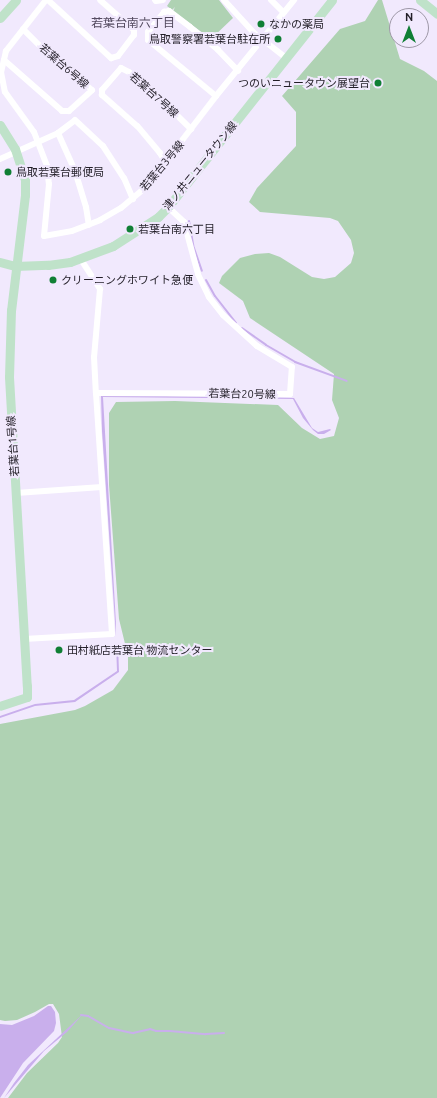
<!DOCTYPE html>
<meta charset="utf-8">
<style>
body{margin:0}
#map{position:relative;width:437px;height:1098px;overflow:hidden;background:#f1e9fd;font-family:Ubuntu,"Noto Sans JP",sans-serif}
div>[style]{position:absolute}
.green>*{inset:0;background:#afd2b3}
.water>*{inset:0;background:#c9afec}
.stream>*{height:2px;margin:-1px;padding:0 1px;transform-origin:1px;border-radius:1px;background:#c9afec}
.street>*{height:6px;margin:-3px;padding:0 3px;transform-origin:3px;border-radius:3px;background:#fff}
.secondary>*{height:9px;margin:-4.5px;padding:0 4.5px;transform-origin:4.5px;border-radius:4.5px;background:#bfe2c9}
.dots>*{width:11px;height:11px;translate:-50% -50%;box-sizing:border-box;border:2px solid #f1e9fd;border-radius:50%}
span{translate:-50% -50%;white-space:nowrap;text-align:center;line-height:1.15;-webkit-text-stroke:4px #f1e9fd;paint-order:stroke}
.poi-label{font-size:11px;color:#221e27}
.left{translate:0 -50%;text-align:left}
.right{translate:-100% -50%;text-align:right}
.street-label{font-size:11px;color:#221e27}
.neighbourhood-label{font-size:12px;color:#534a5f}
.north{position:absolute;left:389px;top:8px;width:40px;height:40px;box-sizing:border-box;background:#f1e9fd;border:1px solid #9e98a7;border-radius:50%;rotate:0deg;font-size:11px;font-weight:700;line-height:16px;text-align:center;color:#221e27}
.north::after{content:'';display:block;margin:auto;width:14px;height:18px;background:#107f35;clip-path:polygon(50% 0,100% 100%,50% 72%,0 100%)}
</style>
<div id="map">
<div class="green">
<div style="clip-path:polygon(171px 0,219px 0,233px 18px,211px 39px,173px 11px,175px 7px,172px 10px,167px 6px)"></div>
<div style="clip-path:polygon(378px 0,382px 0,400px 59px,424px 71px,437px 81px,437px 1098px,8px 1098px,27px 1073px,58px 1043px,62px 1037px,59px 1014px,53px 1004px,49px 1004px,35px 1012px,17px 1020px,5px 1021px,0 1020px,0 724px,75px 710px,85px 706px,113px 690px,128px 670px,128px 656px,119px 619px,109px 485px,109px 413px,116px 402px,175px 401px,278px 405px,302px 428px,320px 439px,334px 436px,339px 418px,332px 400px,334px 374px,250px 318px,243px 301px,219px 283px,222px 276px,240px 258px,255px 254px,269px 253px,280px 257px,312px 277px,324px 279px,335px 277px,351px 263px,354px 253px,351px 240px,338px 221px,330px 218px,260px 212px,249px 202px,257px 188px,296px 146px,296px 112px,282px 96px,340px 29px,365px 21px)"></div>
</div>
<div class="water">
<div style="clip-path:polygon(104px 395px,294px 398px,312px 428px,318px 432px,330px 429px,331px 430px,324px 434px,318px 434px,313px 430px,303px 418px,293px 399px,103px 397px,116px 624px,116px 636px,102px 431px,101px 396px)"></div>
<div style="clip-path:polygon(116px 644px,118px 644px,119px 672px,75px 702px,35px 706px,0 718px,0 716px,35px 704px,74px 700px,117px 671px)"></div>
<div style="clip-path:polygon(48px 1006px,51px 1006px,55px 1012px,56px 1023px,54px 1031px,23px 1063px,0 1098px,0 1024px,12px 1025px,34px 1016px)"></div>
<div style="clip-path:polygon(83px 1014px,67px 1032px,44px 1051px,4px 1098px,14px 1083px,28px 1065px)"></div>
</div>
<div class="stream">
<div style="left:189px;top:221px;width:27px;rotate:80deg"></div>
<div style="left:194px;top:248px;width:24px;rotate:71deg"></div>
<div style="left:206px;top:280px;width:18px;rotate:61deg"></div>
<div style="left:215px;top:296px;width:34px;rotate:52deg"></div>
<div style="left:242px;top:328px;width:29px;rotate:35deg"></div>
<div style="left:266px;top:345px;width:34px;rotate:30deg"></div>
<div style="left:295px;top:362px;width:55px;rotate:20.1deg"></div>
<div style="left:81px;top:1015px;width:7px;rotate:8deg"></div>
<div style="left:88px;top:1016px;width:24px;rotate:30deg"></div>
<div style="left:109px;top:1028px;width:25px;rotate:12deg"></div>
<div style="left:133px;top:1033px;width:17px;rotate:-13deg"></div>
<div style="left:150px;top:1029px;width:6px;rotate:18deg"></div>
<div style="left:156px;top:1031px;width:14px"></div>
<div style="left:170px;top:1031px;width:36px;rotate:5deg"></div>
<div style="left:206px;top:1034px;width:18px;rotate:-3deg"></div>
</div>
<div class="street">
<div style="left:46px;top:0;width:65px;rotate:128.1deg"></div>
<div style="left:6px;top:51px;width:22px;rotate:103deg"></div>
<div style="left:1px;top:72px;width:20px;rotate:79deg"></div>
<div style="left:5px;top:92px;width:49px;rotate:54.1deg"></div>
<div style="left:34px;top:132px;width:36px;rotate:69deg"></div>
<div style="left:47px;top:166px;width:18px;rotate:84deg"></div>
<div style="left:49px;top:184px;width:52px;rotate:95.5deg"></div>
<div style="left:44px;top:236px;width:28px;rotate:-10deg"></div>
<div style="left:72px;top:231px;width:30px;rotate:-21deg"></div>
<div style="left:100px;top:220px;width:24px;rotate:-30deg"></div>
<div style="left:121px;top:208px;width:34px;rotate:-40deg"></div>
<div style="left:147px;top:186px;width:113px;rotate:-52.5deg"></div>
<div style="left:216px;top:96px;width:124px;rotate:-50.9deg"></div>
<div style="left:48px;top:0;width:86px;rotate:42.6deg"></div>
<div style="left:111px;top:58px;width:7px;rotate:-16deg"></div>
<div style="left:118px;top:56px;width:26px;rotate:-53deg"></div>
<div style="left:134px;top:35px;width:5px;rotate:-90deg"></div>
<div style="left:134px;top:30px;width:45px;rotate:-138.6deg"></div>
<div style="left:155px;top:0;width:1px;rotate:45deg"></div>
<div style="left:156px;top:1px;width:7px;rotate:-8deg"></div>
<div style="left:224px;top:0;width:43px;rotate:47.8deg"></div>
<div style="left:253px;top:32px;width:42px;rotate:38.2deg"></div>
<div style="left:271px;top:0;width:18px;rotate:45deg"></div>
<div style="left:4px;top:60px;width:77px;rotate:41.3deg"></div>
<div style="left:62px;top:111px;width:7px"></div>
<div style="left:69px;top:111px;width:31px;rotate:-42deg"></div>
<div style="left:92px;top:90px;width:61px;rotate:-140.3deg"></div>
<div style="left:45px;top:51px;width:31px;rotate:-135deg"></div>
<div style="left:216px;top:96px;width:88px;rotate:-140.5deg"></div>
<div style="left:148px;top:40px;width:8px;rotate:-90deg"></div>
<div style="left:148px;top:32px;width:26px;rotate:-51deg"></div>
<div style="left:164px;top:12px;width:5px;rotate:-11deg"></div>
<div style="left:169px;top:11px;width:26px;rotate:37deg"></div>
<div style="left:190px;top:27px;width:36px;rotate:39deg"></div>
<div style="left:218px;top:50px;width:29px;rotate:46deg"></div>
<div style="left:58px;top:133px;width:42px;rotate:65.9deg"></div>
<div style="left:75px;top:171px;width:38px;rotate:73deg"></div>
<div style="left:86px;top:207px;width:18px;rotate:81deg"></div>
<div style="left:0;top:159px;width:64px;rotate:-24.1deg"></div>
<div style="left:58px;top:133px;width:21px;rotate:-37deg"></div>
<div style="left:75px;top:120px;width:38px;rotate:43deg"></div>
<div style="left:103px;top:146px;width:38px;rotate:57deg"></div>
<div style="left:124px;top:178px;width:23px;rotate:67deg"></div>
<div style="left:166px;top:163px;width:12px;rotate:-121deg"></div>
<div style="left:160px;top:153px;width:35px;rotate:-130deg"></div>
<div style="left:137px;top:126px;width:47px;rotate:-138.5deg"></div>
<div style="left:102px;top:95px;width:5px;rotate:-90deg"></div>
<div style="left:102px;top:90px;width:29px;rotate:-49deg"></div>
<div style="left:121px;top:68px;width:9px;rotate:27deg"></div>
<div style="left:129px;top:72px;width:33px;rotate:40deg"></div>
<div style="left:154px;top:93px;width:52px;rotate:44.2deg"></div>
<div style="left:80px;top:258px;width:37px;rotate:57deg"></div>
<div style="left:100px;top:289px;width:68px;rotate:95deg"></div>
<div style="left:94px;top:357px;width:36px;rotate:87deg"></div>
<div style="left:96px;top:393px;width:194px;rotate:0.3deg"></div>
<div style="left:290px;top:394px;width:27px;rotate:-86deg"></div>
<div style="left:292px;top:367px;width:41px;rotate:-149deg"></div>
<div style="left:257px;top:346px;width:46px;rotate:-137.6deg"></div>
<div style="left:223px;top:315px;width:23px;rotate:-128deg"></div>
<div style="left:209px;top:297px;width:25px;rotate:-116deg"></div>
<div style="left:198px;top:274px;width:54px;rotate:-105.1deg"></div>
<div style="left:184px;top:222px;width:22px;rotate:-137deg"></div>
<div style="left:16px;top:493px;width:86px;rotate:-4deg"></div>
<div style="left:24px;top:639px;width:88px;rotate:-3.3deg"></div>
<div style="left:112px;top:634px;width:242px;rotate:-93.8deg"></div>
</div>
<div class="secondary">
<div style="left:420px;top:0;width:22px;rotate:39deg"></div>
<div style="left:0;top:18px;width:24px;rotate:-48deg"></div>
<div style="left:0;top:125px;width:28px;rotate:58deg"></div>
<div style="left:15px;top:149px;width:32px;rotate:72deg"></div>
<div style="left:25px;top:179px;width:16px;rotate:90deg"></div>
<div style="left:25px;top:195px;width:116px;rotate:96.9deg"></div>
<div style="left:11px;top:310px;width:67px;rotate:91.7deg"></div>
<div style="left:9px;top:377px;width:310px;rotate:86.7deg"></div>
<div style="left:27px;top:686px;width:11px;rotate:90deg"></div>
<div style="left:27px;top:697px;width:28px;rotate:162deg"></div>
<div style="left:0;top:262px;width:16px;rotate:15deg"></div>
<div style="left:15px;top:266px;width:33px;rotate:-2deg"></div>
<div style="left:48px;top:265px;width:22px;rotate:-8deg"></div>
<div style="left:70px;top:262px;width:46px;rotate:-20.4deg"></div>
<div style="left:113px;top:246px;width:54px;rotate:-32.8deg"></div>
<div style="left:158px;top:217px;width:14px;rotate:-45deg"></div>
<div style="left:168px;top:207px;width:264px;rotate:-51.6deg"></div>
</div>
<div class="dots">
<div style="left:261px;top:24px;background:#107f35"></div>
<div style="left:278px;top:39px;background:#107f35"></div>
<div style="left:378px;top:83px;background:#107f35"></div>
<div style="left:8px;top:172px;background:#107f35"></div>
<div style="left:130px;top:229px;background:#107f35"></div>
<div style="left:53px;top:280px;background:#107f35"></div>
<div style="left:59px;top:650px;background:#107f35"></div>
</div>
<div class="poi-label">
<span class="left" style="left:269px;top:24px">なかの薬局</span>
<span class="right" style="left:270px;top:39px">鳥取警察署若葉台駐在所</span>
<span class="right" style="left:370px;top:83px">つのいニュータウン展望台</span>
<span class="left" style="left:16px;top:172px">鳥取若葉台郵便局</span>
<span class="left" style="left:138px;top:229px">若葉台南六丁目</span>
<span class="left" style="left:61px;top:280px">クリーニングホワイト急便</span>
<span class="left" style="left:67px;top:650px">田村紙店若葉台 物流センター</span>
</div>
<div class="street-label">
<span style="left:64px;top:66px;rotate:41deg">若葉台6号線</span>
<span style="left:154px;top:95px;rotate:42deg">若葉台7号線</span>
<span style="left:162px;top:166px;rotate:-50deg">若葉台3号線</span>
<span style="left:200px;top:166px;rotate:-51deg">津ノ井ニュータウン線</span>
<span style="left:242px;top:394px;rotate:1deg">若葉台20号線</span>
<span style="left:13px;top:446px;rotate:-94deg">若葉台1号線</span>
</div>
<div class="neighbourhood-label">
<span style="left:133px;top:23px">若葉台南六丁目</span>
</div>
<div class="north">N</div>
</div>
